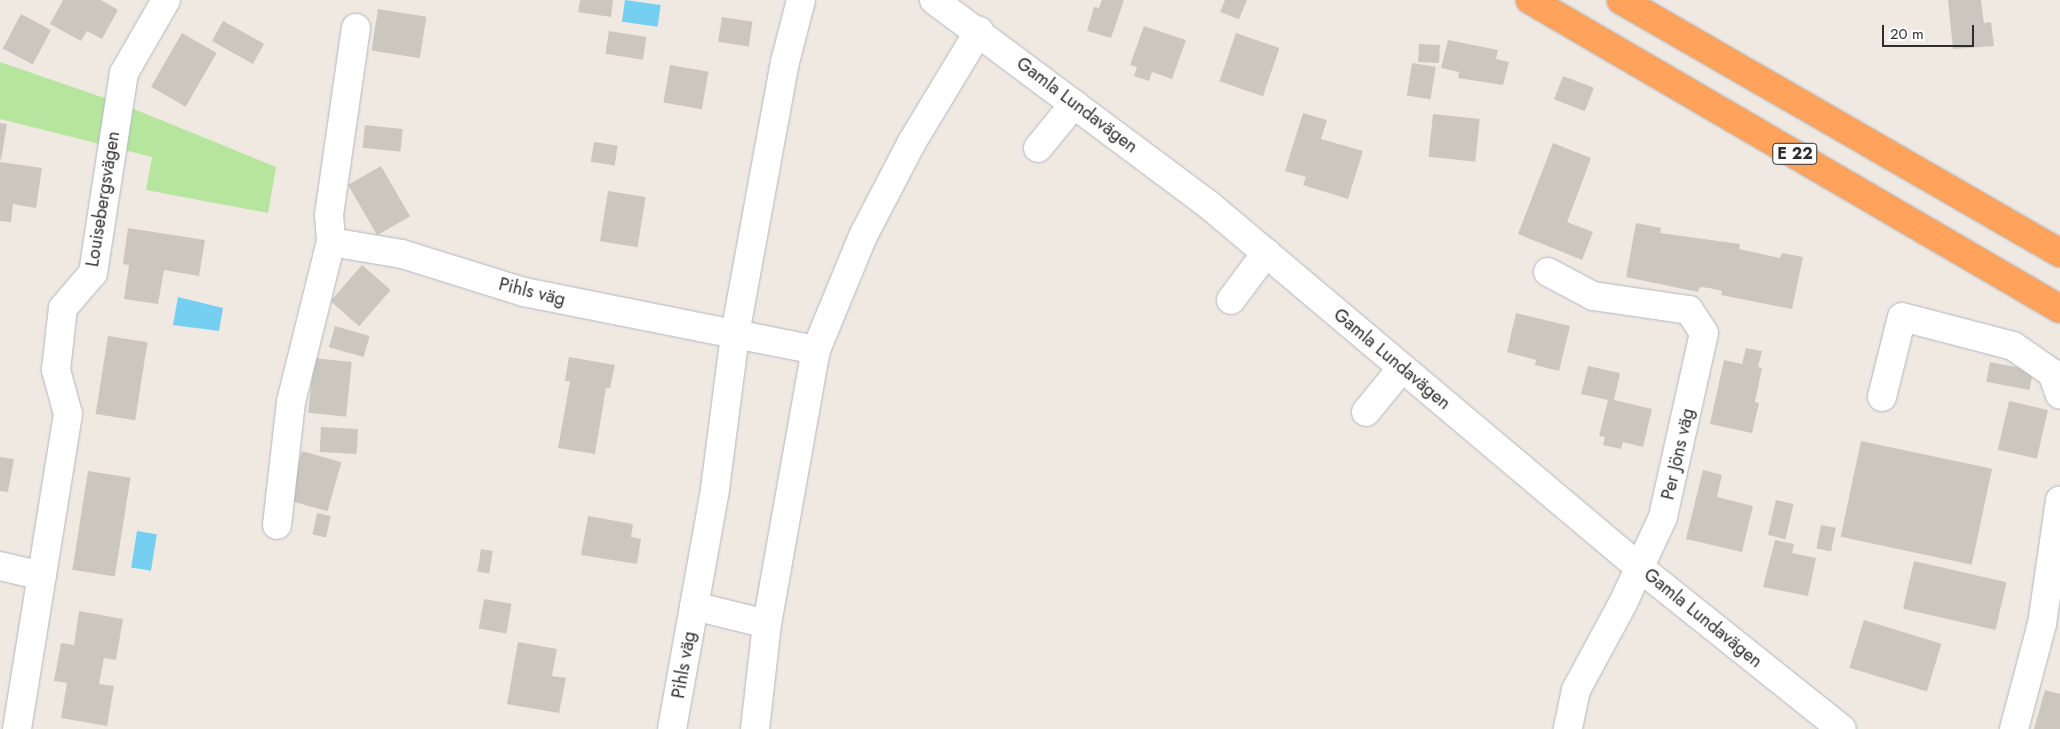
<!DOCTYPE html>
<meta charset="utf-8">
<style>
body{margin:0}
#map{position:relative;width:2060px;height:729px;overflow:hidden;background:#efe9e1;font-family:Jost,sans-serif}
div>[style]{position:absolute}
.green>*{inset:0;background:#b6e59e}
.water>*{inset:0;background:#75cff0;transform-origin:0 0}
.building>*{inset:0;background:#cbc7bf;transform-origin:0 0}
.roads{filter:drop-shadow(0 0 1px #b4b7c1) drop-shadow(0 0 1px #b4b7c1)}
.minor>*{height:28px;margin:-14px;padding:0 14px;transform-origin:14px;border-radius:14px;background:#fff}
.highway>*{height:28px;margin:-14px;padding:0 14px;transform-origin:14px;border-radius:14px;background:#ffa35c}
span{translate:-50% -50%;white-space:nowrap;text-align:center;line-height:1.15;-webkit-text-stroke:4.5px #fff;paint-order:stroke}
.shield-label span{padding:1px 4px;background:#fff;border:1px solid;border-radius:4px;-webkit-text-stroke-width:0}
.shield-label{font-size:16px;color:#2e2e2e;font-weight:700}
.street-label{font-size:18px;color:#2e2e2e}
.scale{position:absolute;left:1882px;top:25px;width:92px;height:22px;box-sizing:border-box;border:2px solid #2e2e2e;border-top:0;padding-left:6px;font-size:15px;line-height:18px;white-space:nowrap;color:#2e2e2e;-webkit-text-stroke:4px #fff;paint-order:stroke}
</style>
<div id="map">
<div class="green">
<div style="clip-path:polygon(0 62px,119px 103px,276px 167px,268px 213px,146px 190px,152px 157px,0 119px)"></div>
</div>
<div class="water">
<div style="left:625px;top:0;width:36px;height:22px;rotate:8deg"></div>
<div style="clip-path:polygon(178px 297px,223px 308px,219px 331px,173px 325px)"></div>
<div style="left:137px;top:531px;width:20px;height:37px;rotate:9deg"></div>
</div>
<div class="building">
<div style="clip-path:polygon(63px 0,101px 0,118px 10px,102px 39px,87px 31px,81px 41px,50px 24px)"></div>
<div style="clip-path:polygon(580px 0,613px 0,611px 17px,578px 12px)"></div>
<div style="clip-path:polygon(1102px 0,1124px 0,1111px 38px,1087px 31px,1094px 7px,1099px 8px)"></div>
<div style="clip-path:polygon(1225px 0,1247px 0,1239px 19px,1220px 12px)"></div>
<div style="clip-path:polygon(1948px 0,1981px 0,1984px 23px,1991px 22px,1994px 46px,1953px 49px)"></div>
<div style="left:378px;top:9px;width:49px;height:42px;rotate:9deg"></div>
<div style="left:21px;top:14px;width:34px;height:39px;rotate:28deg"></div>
<div style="left:722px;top:17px;width:31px;height:25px;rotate:9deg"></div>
<div style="left:223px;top:21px;width:47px;height:23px;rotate:29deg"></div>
<div style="clip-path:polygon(1144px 26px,1186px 40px,1172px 79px,1152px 72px,1149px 81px,1134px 76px,1137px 67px,1130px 65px)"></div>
<div style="left:609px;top:31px;width:38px;height:23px;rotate:9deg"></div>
<div style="left:182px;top:33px;width:40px;height:62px;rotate:30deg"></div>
<div style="left:1236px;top:33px;width:46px;height:51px;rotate:19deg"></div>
<div style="clip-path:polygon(1448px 40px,1498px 50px,1496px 59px,1509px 62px,1503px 85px,1458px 78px,1459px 72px,1441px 68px)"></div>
<div style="left:1419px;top:44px;width:21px;height:18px;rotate:3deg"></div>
<div style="left:1412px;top:63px;width:24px;height:33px;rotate:9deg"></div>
<div style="left:670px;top:65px;width:39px;height:38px;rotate:10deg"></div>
<div style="left:1563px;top:76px;width:33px;height:25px;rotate:21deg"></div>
<div style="clip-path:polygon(1303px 113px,1327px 120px,1321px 139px,1363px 151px,1348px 199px,1303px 185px,1306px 177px,1285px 171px)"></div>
<div style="left:1433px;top:114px;width:47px;height:43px;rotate:6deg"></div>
<div style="clip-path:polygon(0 123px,7px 124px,1px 160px,0 159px)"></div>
<div style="left:365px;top:125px;width:38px;height:23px;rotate:6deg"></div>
<div style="left:594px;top:142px;width:24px;height:20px;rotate:9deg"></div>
<div style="clip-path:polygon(1553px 143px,1591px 158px,1567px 222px,1593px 232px,1582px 260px,1518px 234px)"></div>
<div style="clip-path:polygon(0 162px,42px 168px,36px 208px,13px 204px,11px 222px,0 221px)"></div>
<div style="left:381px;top:166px;width:58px;height:38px;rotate:60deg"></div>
<div style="left:608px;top:191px;width:38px;height:51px;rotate:9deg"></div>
<div style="clip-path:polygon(1636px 223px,1661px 228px,1660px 233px,1740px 244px,1739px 249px,1780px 258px,1782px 253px,1803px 257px,1792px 309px,1721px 295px,1722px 291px,1709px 288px,1700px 287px,1698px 292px,1626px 277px)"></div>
<div style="clip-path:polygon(128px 228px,205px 240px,199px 276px,164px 270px,158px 304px,124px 299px,129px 265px,123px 264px)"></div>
<div style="left:362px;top:265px;width:38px;height:48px;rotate:41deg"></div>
<div style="clip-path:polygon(1516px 313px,1570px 326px,1559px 371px,1535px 365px,1536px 360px,1507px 352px)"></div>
<div style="left:335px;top:326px;width:36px;height:22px;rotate:16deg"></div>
<div style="left:108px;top:336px;width:40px;height:79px;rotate:9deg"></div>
<div style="clip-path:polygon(1746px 348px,1762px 351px,1758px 367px,1762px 368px,1755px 402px,1759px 403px,1752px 433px,1710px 424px,1724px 360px,1742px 364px)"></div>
<div style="clip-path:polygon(569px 357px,615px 365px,610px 388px,606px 388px,595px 454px,558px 448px,570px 381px,565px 381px)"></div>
<div style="left:314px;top:358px;width:38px;height:55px;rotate:6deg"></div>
<div style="left:1990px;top:362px;width:44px;height:20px;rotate:11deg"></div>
<div style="clip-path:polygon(1588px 366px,1620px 373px,1614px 400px,1652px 409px,1643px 447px,1623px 442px,1621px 449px,1603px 445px,1605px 437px,1599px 436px,1608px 400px,1581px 394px)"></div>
<div style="left:2009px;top:401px;width:40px;height:50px;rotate:13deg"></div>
<div style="left:321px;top:427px;width:37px;height:25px;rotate:3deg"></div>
<div style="left:1861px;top:441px;width:134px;height:98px;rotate:12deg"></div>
<div style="left:302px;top:451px;width:41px;height:51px;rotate:16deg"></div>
<div style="clip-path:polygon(0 457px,14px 459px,8px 492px,0 491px)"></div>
<div style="clip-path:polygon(1703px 470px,1722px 475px,1717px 497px,1753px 506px,1742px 552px,1686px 539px)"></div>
<div style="left:88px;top:471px;width:43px;height:100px;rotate:9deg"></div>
<div style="left:1776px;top:500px;width:18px;height:36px;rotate:13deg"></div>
<div style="left:317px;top:513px;width:14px;height:22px;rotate:12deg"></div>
<div style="clip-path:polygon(588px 516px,633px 524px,631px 537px,641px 539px,637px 564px,581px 555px)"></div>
<div style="left:1821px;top:525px;width:15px;height:24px;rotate:11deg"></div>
<div style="clip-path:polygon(1775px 540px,1794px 544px,1792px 553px,1816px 558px,1808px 596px,1763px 587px)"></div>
<div style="left:481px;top:549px;width:12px;height:23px;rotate:9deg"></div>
<div style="left:1914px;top:561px;width:95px;height:49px;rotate:13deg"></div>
<div style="left:484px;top:599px;width:28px;height:30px;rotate:10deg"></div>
<div style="clip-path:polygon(79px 611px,123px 619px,116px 660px,104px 658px,99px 684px,114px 686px,107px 726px,61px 718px,67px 683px,54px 681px,61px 643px,74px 645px)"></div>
<div style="left:1864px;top:620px;width:81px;height:50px;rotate:17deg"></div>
<div style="clip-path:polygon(518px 642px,557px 649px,552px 676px,566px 678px,559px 713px,507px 704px)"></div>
<div style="clip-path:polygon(2045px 690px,2060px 694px,2060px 729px,2034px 729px)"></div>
</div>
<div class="roads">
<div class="minor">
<div style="left:934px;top:0;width:343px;rotate:36.7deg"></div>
<div style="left:1209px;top:205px;width:563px;rotate:40.11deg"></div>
<div style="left:1640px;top:568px;width:258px;rotate:38.6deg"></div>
<div style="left:1038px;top:148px;width:57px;rotate:-50.7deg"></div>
<div style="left:331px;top:242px;width:72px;rotate:9.6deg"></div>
<div style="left:402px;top:254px;width:128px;rotate:17.3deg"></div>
<div style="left:524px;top:292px;width:215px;rotate:11.3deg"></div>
<div style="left:735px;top:334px;width:277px;rotate:-79.6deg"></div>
<div style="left:785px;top:62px;width:64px;rotate:-75.5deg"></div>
<div style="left:1548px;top:272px;width:51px;rotate:28.1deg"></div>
<div style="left:1593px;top:296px;width:97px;rotate:8.3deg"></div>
<div style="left:1689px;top:310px;width:27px;rotate:57deg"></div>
<div style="left:1704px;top:333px;width:189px;rotate:102.6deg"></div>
<div style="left:1663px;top:517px;width:95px;rotate:114.9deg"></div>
<div style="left:1623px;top:603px;width:99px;rotate:118.4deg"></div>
<div style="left:1576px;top:690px;width:40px;rotate:102deg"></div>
<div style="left:1231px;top:300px;width:59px;rotate:-53.3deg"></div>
<div style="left:1882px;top:397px;width:82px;rotate:-76deg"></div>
<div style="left:1902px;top:317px;width:115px;rotate:14.6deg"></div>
<div style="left:2013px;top:346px;width:47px;rotate:34.7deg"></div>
<div style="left:2052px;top:373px;width:23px;rotate:70deg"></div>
<div style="left:1366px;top:412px;width:57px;rotate:-50.7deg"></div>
<div style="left:277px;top:525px;width:124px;rotate:-83.5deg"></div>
<div style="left:291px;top:402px;width:165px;rotate:-76deg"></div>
<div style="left:331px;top:242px;width:27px;rotate:-94deg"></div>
<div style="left:329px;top:215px;width:189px;rotate:-81.8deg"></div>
<div style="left:0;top:566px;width:43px;rotate:13.4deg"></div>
<div style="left:694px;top:606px;width:75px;rotate:13.9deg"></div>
<div style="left:17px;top:729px;width:319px;rotate:-80.8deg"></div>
<div style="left:68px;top:414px;width:46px;rotate:-105.3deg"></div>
<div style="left:56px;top:370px;width:62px;rotate:-83.6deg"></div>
<div style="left:63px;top:308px;width:46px;rotate:-49.4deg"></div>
<div style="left:93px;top:273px;width:202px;rotate:-81.2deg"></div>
<div style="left:124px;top:73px;width:84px;rotate:-60.1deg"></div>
<div style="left:672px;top:729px;width:244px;rotate:-79.8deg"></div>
<div style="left:715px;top:489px;width:156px;rotate:-82.6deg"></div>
<div style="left:735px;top:334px;width:83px;rotate:11.2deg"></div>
<div style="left:755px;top:729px;width:106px;rotate:-83.5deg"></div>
<div style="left:767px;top:624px;width:278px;rotate:-79.9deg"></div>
<div style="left:816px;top:350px;width:123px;rotate:-67.6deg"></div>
<div style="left:863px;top:236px;width:106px;rotate:-62.5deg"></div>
<div style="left:912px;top:142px;width:130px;rotate:-58.9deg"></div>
<div style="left:2014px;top:729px;width:109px;rotate:-75.1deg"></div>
<div style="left:2042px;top:624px;width:125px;rotate:-81.7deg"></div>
</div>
<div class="highway">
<div style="left:1530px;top:0;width:613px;rotate:30.24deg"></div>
<div style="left:1621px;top:0;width:507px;rotate:29.96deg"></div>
</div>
</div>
<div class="shield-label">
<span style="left:1795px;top:154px">E 22</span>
</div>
<div class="street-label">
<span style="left:1077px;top:105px;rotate:37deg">Gamla Lundavägen</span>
<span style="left:103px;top:199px;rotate:-81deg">Louisebergsvägen</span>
<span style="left:532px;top:292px;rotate:14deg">Pihls väg</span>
<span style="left:1392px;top:359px;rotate:40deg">Gamla Lundavägen</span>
<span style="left:1678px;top:454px;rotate:-77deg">Per Jöns väg</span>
<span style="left:1703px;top:618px;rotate:39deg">Gamla Lundavägen</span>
<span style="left:684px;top:665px;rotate:-80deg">Pihls väg</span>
</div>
<div class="scale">20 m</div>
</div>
